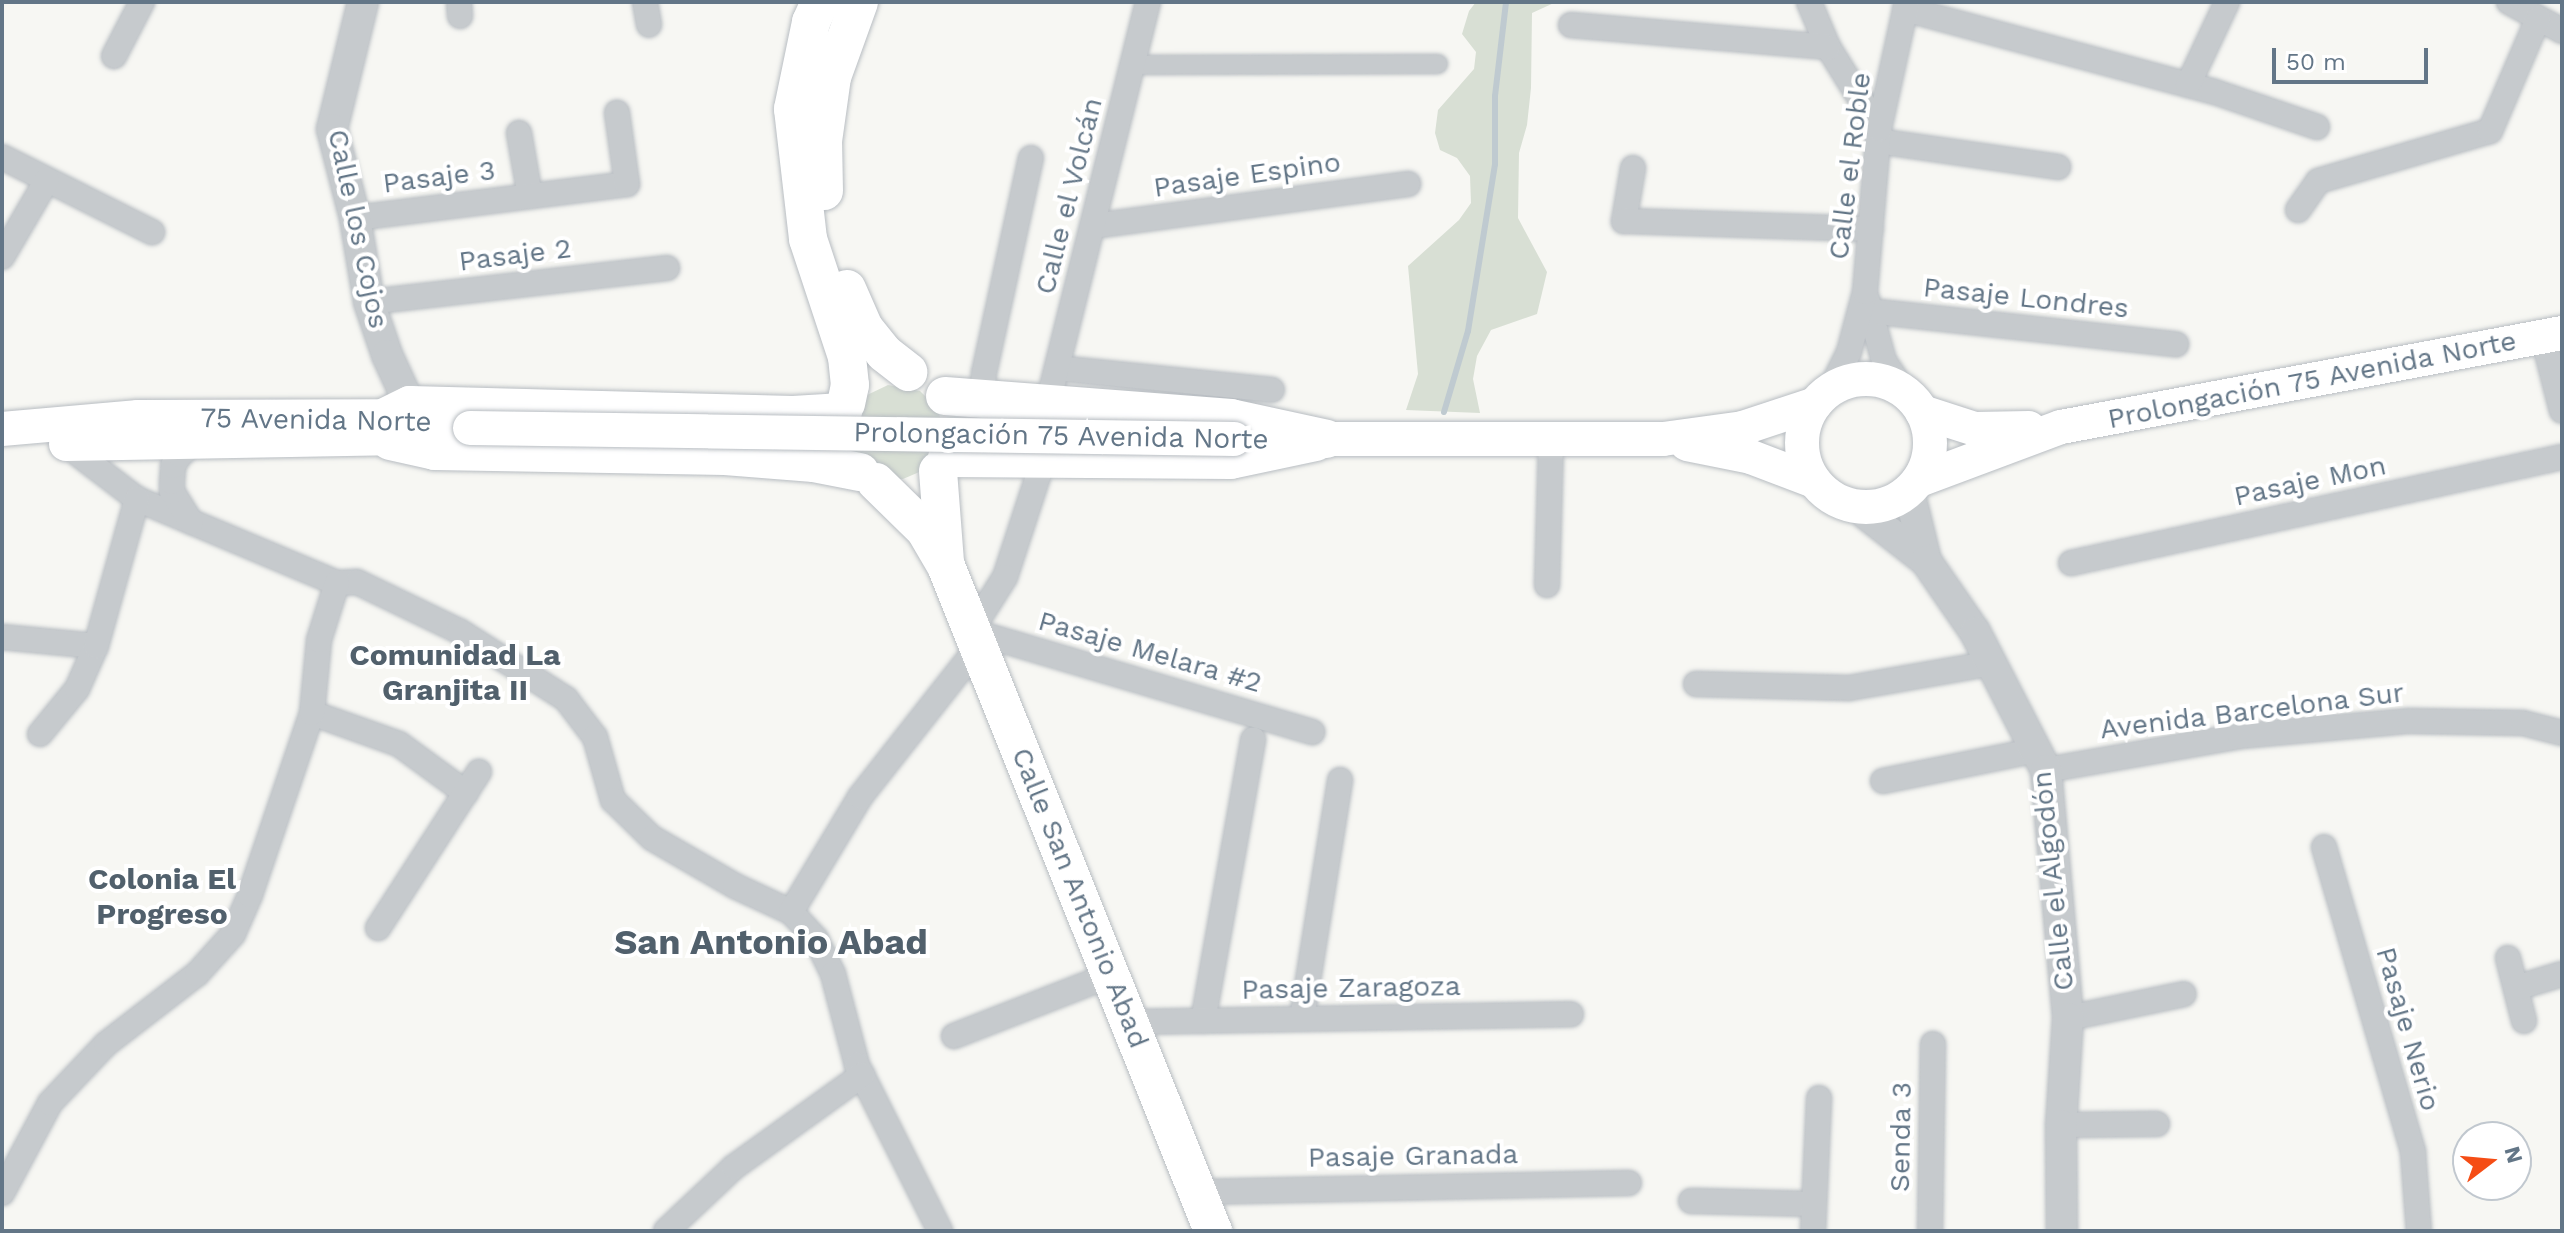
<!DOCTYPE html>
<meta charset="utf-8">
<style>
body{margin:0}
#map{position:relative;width:2564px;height:1233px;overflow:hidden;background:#f7f7f3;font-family:"Work Sans",sans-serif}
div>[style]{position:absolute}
.green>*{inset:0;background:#d8dfd4}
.stream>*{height:6px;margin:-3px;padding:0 3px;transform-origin:3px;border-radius:3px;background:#bfcad0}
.roads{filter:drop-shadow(0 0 2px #b8bdc2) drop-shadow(0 0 2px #b8bdc2)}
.pedestrian>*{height:18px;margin:-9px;padding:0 9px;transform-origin:9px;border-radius:9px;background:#c6cacd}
.minor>*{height:24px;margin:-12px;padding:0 12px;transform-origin:12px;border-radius:12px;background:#c6cacd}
.tertiary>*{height:30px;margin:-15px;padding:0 15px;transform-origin:15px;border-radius:15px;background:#c6cacd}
.secondary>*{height:34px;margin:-17px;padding:0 17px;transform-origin:17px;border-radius:17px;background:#fff}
.secondary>.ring{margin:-17px;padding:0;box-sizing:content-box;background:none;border:34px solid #fff;border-radius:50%}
.primary>*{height:38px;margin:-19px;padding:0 19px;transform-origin:19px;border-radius:19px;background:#fff}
.bridges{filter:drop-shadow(0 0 2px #b8bdc2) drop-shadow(0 0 2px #b8bdc2)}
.secondary-bridge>*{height:34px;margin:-17px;padding:0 17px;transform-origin:17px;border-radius:17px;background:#fff}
span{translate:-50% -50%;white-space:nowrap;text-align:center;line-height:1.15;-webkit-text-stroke:8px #fff;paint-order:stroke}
.street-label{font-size:28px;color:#637687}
.neighbourhood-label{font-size:30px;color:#51606c;font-weight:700}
.district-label{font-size:36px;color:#51606c;font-weight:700}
.frame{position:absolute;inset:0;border:4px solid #637687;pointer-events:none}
.north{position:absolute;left:2452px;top:1121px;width:80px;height:80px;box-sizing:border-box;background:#fff;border:2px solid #c1c8cf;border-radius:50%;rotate:74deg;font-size:22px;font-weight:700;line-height:32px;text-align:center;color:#637687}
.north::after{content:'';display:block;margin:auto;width:28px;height:36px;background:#f54d15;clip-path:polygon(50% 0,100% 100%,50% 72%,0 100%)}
.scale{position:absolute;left:2272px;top:48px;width:156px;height:36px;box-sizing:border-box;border:4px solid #637687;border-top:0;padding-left:10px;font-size:24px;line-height:28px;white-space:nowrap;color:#637687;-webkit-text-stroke:6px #fff;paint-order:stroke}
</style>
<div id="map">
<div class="green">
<div style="clip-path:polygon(1476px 2px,1556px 2px,1532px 13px,1531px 88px,1527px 125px,1519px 153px,1518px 218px,1547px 272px,1537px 314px,1491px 330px,1477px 356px,1473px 379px,1480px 413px,1406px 410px,1418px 374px,1408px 266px,1459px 220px,1471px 203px,1470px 176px,1457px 158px,1440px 150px,1435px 133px,1438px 110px,1474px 69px,1476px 52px,1462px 34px,1469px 11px)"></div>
<div style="clip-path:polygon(888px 385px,920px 391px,935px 406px,942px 421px,924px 470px,903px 479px,890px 479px,854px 454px,852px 448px,865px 396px)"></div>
</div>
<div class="stream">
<div style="left:1444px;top:412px;width:84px;rotate:-73.5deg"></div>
<div style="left:1468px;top:331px;width:169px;rotate:-80.8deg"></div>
<div style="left:1495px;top:164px;width:68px;rotate:-90deg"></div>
<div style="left:1495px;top:96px;width:95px;rotate:-83.3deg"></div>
</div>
<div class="roads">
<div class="pedestrian">
<div style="left:1132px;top:65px;width:306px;rotate:-0.2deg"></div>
</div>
<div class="minor">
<div style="left:459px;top:2px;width:14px;rotate:86deg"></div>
<div style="left:645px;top:2px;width:23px;rotate:80deg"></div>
<div style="left:1809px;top:2px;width:49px;rotate:67.1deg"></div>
<div style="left:1828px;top:47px;width:97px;rotate:58.1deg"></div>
<div style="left:2509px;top:2px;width:60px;rotate:28.7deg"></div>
<div style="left:1905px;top:9px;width:318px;rotate:15deg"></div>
<div style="left:2212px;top:91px;width:111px;rotate:18.9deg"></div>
<div style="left:1571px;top:25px;width:258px;rotate:4.9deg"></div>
<div style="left:114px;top:56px;width:61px;rotate:-62.6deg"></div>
<div style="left:2188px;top:85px;width:92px;rotate:-64.8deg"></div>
<div style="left:519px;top:133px;width:64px;rotate:80.1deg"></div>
<div style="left:1878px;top:141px;width:182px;rotate:8.2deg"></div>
<div style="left:2px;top:157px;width:168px;rotate:26.6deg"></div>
<div style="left:1633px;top:168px;width:54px;rotate:99.6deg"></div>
<div style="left:1624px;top:221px;width:247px;rotate:1.9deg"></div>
<div style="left:2298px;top:210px;width:35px;rotate:-55deg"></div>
<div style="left:2318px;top:181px;width:179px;rotate:-16.2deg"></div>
<div style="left:2490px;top:131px;width:122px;rotate:-66.8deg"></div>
<div style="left:355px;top:218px;width:274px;rotate:-7.1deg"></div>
<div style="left:627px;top:184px;width:72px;rotate:-98deg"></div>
<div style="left:1093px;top:226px;width:318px;rotate:-7.6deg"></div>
<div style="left:2px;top:257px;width:89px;rotate:-59.7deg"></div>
<div style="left:1867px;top:299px;width:64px;rotate:74.7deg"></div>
<div style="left:1884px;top:361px;width:37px;rotate:56deg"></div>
<div style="left:369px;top:302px;width:300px;rotate:-6.5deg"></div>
<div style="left:1870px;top:311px;width:308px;rotate:6.2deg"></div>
<div style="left:2543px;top:337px;width:76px;rotate:75.6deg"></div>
<div style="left:1057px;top:368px;width:216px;rotate:5.8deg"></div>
<div style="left:1830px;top:390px;width:42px;rotate:-63.4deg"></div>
<div style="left:1849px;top:352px;width:62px;rotate:-75.1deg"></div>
<div style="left:1865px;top:292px;width:164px;rotate:-85.1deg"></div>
<div style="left:1879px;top:129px;width:130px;rotate:-77.6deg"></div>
<div style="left:982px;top:401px;width:28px;rotate:-86deg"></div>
<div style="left:984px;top:373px;width:220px;rotate:-77.7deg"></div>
<div style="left:1048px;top:403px;width:413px;rotate:-76deg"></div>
<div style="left:65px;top:444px;width:91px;rotate:37.4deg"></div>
<div style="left:137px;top:499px;width:217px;rotate:22.8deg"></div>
<div style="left:337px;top:583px;width:20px;rotate:-3deg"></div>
<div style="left:357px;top:582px;width:113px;rotate:25.7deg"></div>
<div style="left:459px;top:631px;width:127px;rotate:32.4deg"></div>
<div style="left:566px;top:699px;width:48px;rotate:52.7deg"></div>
<div style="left:595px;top:737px;width:66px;rotate:74.1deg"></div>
<div style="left:613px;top:800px;width:54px;rotate:44.3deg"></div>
<div style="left:652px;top:838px;width:96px;rotate:30deg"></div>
<div style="left:735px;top:886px;width:62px;rotate:24.9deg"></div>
<div style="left:791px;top:912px;width:37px;rotate:47deg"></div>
<div style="left:816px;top:939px;width:39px;rotate:64deg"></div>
<div style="left:833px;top:974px;width:94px;rotate:75.2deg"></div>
<div style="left:857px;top:1065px;width:186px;rotate:63.4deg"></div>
<div style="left:1044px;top:458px;width:125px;rotate:108.1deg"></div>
<div style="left:1005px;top:577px;width:64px;rotate:122.2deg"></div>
<div style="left:971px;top:631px;width:356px;rotate:16.5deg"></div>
<div style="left:191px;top:522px;width:36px;rotate:-122deg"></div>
<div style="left:172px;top:492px;width:10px;rotate:-90deg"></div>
<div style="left:172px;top:482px;width:16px;rotate:-86deg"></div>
<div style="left:173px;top:466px;width:13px;rotate:-58deg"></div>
<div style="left:180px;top:455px;width:21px;rotate:-39deg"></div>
<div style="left:2071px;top:563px;width:502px;rotate:-12.18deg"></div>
<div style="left:1547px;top:585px;width:145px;rotate:-88.4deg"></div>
<div style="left:2px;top:637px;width:94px;rotate:5.5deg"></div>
<div style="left:1696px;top:684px;width:153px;rotate:1.5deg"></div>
<div style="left:1849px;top:688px;width:145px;rotate:-9.9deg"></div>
<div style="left:312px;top:713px;width:92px;rotate:19.6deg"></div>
<div style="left:399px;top:744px;width:83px;rotate:36.2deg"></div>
<div style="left:40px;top:734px;width:58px;rotate:-50.6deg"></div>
<div style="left:77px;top:689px;width:47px;rotate:-66.2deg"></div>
<div style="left:96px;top:646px;width:153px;rotate:-74.4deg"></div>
<div style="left:2046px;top:770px;width:197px;rotate:-9.9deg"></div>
<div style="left:2240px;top:736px;width:170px;rotate:-5.1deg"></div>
<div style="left:2409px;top:721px;width:114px;rotate:1deg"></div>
<div style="left:2523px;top:723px;width:40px;rotate:14.4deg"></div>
<div style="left:1883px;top:781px;width:157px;rotate:-11.4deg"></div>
<div style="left:2324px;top:847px;width:318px;rotate:73.7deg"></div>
<div style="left:2413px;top:1152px;width:79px;rotate:85.7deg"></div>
<div style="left:791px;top:912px;width:134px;rotate:-59deg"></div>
<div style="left:860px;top:797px;width:191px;rotate:-51.8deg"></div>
<div style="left:378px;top:928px;width:186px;rotate:-57.1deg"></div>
<div style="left:2508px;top:958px;width:65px;rotate:75.7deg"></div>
<div style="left:2516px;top:988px;width:48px;rotate:-16.9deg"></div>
<div style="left:1302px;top:1018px;width:241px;rotate:-80.9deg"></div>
<div style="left:2068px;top:1018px;width:118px;rotate:-11.7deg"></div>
<div style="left:1203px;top:1021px;width:286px;rotate:-79.9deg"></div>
<div style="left:1131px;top:1022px;width:440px;rotate:-1deg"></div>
<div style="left:954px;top:1036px;width:171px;rotate:-21.3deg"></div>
<div style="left:2061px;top:1125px;width:96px;rotate:-0.6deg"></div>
<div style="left:1198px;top:1192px;width:431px;rotate:-1.2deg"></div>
<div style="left:2px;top:1193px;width:102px;rotate:-61.9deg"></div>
<div style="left:50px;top:1103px;width:81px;rotate:-46.5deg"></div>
<div style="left:106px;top:1044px;width:115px;rotate:-37.6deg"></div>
<div style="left:197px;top:974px;width:54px;rotate:-48deg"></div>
<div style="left:233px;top:934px;width:43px;rotate:-66.4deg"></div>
<div style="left:250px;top:895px;width:192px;rotate:-71.2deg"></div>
<div style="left:312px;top:713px;width:73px;rotate:-84.5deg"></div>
<div style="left:319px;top:640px;width:60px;rotate:-72.5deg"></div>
<div style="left:1691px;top:1201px;width:123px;rotate:1.4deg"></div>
<div style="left:666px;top:1231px;width:93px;rotate:-43.3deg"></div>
<div style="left:734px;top:1167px;width:158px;rotate:-35.7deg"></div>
<div style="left:1813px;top:1231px;width:133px;rotate:-87.4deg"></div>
<div style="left:1930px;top:1231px;width:187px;rotate:-89.1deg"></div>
</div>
<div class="tertiary">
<div style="left:363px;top:2px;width:131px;rotate:103.7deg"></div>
<div style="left:332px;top:129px;width:92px;rotate:75.5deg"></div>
<div style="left:355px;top:218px;width:85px;rotate:80.5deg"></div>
<div style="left:369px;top:302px;width:56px;rotate:71.2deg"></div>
<div style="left:387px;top:355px;width:55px;rotate:65.3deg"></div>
<div style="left:1909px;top:491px;width:72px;rotate:76.3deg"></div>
<div style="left:1857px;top:507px;width:88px;rotate:38deg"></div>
<div style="left:1926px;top:561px;width:86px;rotate:55.4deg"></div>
<div style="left:1975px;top:632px;width:155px;rotate:62.8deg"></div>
<div style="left:2046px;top:770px;width:249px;rotate:84.9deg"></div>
<div style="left:2068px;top:1018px;width:107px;rotate:93.7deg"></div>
<div style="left:2061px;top:1125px;width:106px;rotate:89.5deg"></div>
</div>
<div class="secondary">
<div class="ring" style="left:1802px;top:379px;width:94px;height:94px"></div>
<div style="left:1922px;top:412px;width:56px;rotate:17.8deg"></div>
<div style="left:1975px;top:429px;width:54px;rotate:-1.1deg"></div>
<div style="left:2px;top:429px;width:137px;rotate:-5deg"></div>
<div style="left:138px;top:417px;width:249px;rotate:-0.2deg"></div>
<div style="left:387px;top:416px;width:51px;rotate:5.6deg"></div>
<div style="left:438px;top:421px;width:33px;rotate:12deg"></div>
<div style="left:1300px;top:439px;width:363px"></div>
<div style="left:1663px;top:439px;width:81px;rotate:-7.8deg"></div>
<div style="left:1743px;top:428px;width:76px;rotate:-18.4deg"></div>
<div style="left:66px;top:444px;width:351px;rotate:-1deg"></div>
<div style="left:1687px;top:444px;width:65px;rotate:11.5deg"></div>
<div style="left:1751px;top:457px;width:67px;rotate:20.9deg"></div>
<div style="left:1919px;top:480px;width:152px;rotate:-20.5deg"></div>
<div style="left:2061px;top:427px;width:510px;rotate:-10.63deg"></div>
</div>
<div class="primary">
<div style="left:820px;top:2px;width:22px;rotate:114deg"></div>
<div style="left:811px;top:22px;width:89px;rotate:101.7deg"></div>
<div style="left:793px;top:109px;width:131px;rotate:83.4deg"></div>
<div style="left:808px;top:239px;width:124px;rotate:71.7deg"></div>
<div style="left:847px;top:357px;width:28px;rotate:84deg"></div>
<div style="left:850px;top:385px;width:19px;rotate:102deg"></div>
<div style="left:824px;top:191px;width:50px;rotate:-91.1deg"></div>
<div style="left:823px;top:141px;width:65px;rotate:-82deg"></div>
<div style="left:832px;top:77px;width:80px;rotate:-70.2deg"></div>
<div style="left:847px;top:289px;width:43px;rotate:66.4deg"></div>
<div style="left:864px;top:328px;width:32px;rotate:51deg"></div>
<div style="left:884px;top:353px;width:31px;rotate:38deg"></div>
<div style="left:945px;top:396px;width:287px;rotate:4.4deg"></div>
<div style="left:1231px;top:418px;width:98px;rotate:12.3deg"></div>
<div style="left:387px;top:416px;width:25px;rotate:-26deg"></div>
<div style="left:410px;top:405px;width:383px;rotate:1.5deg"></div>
<div style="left:793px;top:415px;width:50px;rotate:-3.4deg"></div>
<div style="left:390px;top:441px;width:46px;rotate:12.5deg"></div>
<div style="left:435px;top:451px;width:290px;rotate:1deg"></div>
<div style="left:725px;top:456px;width:89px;rotate:4.5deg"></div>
<div style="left:814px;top:463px;width:47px;rotate:11.1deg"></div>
<div style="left:947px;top:458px;width:284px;rotate:0.4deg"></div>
<div style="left:1231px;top:460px;width:87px;rotate:-12deg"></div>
<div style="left:938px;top:471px;width:92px;rotate:85.6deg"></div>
<div style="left:876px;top:482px;width:69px;rotate:44.4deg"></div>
<div style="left:925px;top:530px;width:42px;rotate:59.7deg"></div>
<div style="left:946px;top:566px;width:717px;rotate:68.12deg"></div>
</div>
</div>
<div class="bridges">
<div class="secondary-bridge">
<div style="left:470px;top:428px;width:764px;rotate:0.82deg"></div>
</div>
</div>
<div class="street-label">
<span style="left:1850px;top:166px;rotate:-83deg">Calle el Roble</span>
<span style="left:1247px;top:175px;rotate:-8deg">Pasaje Espino</span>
<span style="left:439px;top:177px;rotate:-7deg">Pasaje 3</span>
<span style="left:1069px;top:196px;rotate:-76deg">Calle el Volcán</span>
<span style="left:358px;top:229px;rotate:78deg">Calle los Cojos</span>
<span style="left:515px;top:255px;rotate:-7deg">Pasaje 2</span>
<span style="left:2026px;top:298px;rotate:6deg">Pasaje Londres</span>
<span style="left:2312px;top:380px;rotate:-11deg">Prolongación 75 Avenida Norte</span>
<span style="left:316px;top:420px;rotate:1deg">75 Avenida Norte</span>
<span style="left:1061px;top:436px;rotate:1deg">Prolongación 75 Avenida Norte</span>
<span style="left:2310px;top:481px;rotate:-12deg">Pasaje Mon</span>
<span style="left:1150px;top:652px;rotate:16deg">Pasaje Melara #2</span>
<span style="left:2252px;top:711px;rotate:-7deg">Avenida Barcelona Sur</span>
<span style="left:2053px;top:881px;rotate:-96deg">Calle el Algodón</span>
<span style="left:1080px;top:898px;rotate:68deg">Calle San Antonio Abad</span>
<span style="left:1351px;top:988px;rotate:-1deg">Pasaje Zaragoza</span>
<span style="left:2408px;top:1029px;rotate:74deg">Pasaje Nerio</span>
<span style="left:1901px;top:1137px;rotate:-89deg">Senda 3</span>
<span style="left:1413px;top:1156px;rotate:-1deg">Pasaje Granada</span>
</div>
<div class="neighbourhood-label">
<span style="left:455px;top:672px">Comunidad La<br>Granjita II</span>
<span style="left:162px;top:896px">Colonia El<br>Progreso</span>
</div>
<div class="district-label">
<span style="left:771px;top:943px">San Antonio Abad</span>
</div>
<div class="frame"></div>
<div class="north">N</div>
<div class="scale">50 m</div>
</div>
